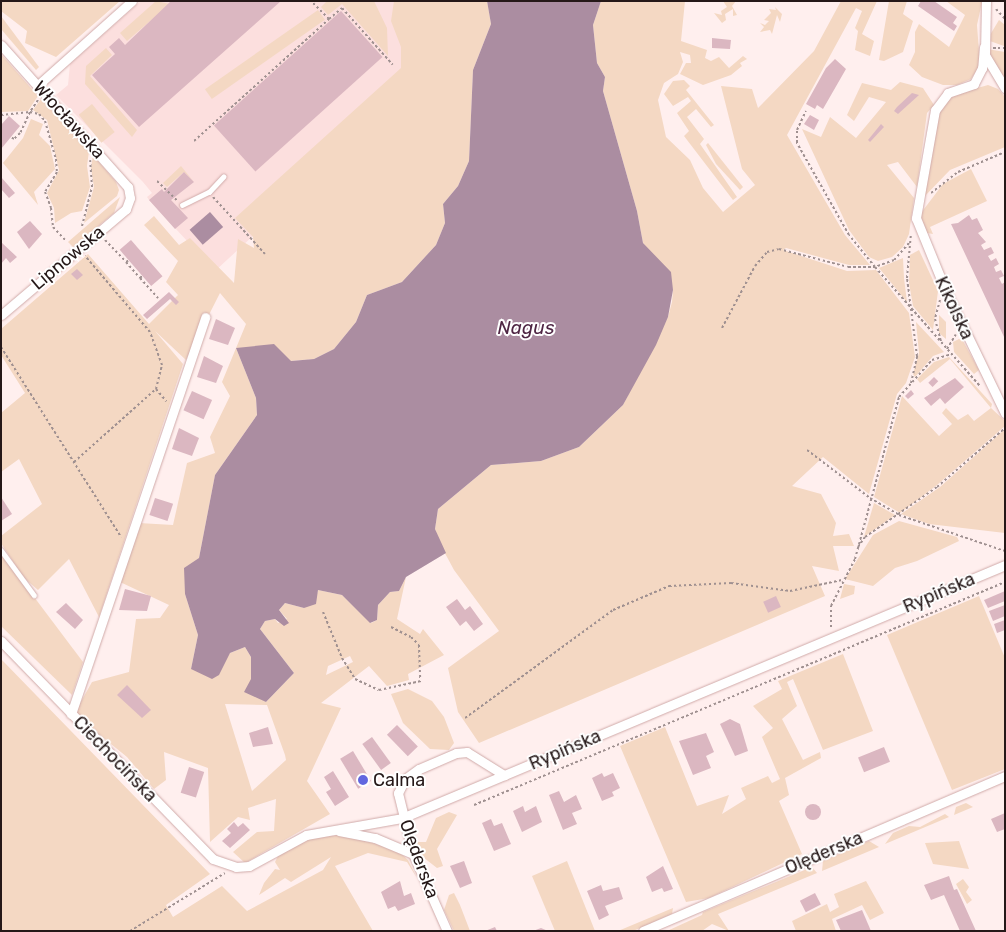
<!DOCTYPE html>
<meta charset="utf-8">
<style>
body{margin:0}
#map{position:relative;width:1006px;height:932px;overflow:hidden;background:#ffefee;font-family:Rubik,sans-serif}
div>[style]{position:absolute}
.built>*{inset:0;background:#fcdfde}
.green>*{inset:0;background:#f4d8c3;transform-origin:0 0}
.water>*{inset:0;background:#ab8da1;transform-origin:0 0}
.building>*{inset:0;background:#dbb7c1;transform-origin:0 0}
.round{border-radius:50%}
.path>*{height:2px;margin-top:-1px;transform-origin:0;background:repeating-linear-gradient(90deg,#9f9090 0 2.5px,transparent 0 5px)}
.roads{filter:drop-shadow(0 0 1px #d0aaa9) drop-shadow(0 0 1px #d0aaa9)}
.service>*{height:4.5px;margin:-2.25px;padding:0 2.25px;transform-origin:2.25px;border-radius:2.25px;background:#fff}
.minor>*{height:9px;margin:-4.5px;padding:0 4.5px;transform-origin:4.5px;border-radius:4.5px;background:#fff}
.dots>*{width:14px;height:14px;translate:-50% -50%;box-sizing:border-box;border:2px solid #fff;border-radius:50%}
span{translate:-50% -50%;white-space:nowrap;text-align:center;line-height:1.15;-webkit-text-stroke:4px #fff;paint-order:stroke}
.street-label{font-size:18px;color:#251818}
.poi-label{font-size:18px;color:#251818}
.left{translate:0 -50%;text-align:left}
.water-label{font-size:19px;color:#4f2644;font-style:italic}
.frame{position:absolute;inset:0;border:2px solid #251818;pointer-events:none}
</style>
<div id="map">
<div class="built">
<div style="clip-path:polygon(141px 1px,404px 1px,405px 69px,254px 235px,215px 271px,149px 200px,147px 197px,152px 193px,143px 182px,56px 95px,68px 85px,70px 64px)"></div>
</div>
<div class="green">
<div style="clip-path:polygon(1px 1px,120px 1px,56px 57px,25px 43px,27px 31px,1px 11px)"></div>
<div style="clip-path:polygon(156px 1px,170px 4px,127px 41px,120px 33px)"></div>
<div style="clip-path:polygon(327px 1px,374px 1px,387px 28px,388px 56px,342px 4px,328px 15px,321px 7px)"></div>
<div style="clip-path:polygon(evenodd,394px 1px,487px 1px,491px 24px,473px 70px,469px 161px,458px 186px,443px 204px,445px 223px,436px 245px,402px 282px,367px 295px,356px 322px,334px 349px,314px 359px,290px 361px,236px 348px,256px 398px,257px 415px,215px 475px,199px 558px,185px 594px,198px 635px,191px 669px,245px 647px,251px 657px,251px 679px,257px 696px,266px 702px,294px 673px,260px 629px,265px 621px,275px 619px,278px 623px,287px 619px,279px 610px,285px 603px,304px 608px,316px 597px,318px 590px,342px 595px,371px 623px,377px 620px,378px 605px,390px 592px,399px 591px,406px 577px,397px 619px,420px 634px,423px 629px,444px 655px,408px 674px,409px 680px,387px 686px,369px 666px,321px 703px,341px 708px,307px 781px,330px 814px,245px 863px,233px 852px,257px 832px,274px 831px,276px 799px,248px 808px,250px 820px,238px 817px,210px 842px,208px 768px,164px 752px,166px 780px,154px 789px,127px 757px,74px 714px,92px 682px,129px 672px,136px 619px,160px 618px,169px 605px,120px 582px,139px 523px,173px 525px,187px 463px,215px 453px,210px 437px,230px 396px,222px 382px,246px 324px,220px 293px,186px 360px,155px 331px,183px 364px,99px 617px,69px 559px,38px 590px,23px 577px,1px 543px,1px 536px,42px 504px,19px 459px,1px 472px,1px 413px,25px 393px,1px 355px,1px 329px,88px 254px,149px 324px,178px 295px,166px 282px,178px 261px,144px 225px,154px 216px,179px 245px,190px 238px,234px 283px,238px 239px,254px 248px,253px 237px,235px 218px,401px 68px,401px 47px,391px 21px,394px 1px,350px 656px,353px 662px,326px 675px,328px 666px,350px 656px,394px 1px,225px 704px,267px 705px,285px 755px,286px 760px,252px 791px,225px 704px)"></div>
<div style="clip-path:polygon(601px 1px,685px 1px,681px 41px,707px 50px,705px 58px,711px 61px,719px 57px,729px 68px,743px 56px,747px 59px,740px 63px,742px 66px,731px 75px,703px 85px,680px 74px,686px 63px,691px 63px,690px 55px,680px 52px,683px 62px,678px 74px,664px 83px,658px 100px,666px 137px,690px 160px,703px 188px,723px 212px,755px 185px,742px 169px,721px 86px,752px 89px,758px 108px,814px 51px,841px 1px,877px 1px,862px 34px,874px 41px,870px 56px,855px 50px,858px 31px,855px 28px,862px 11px,856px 8px,787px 135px,845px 235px,870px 265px,849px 265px,786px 248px,783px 250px,847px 271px,876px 270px,909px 313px,915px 357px,906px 383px,897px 394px,869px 494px,823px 457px,792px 486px,821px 494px,836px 523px,833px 536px,849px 534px,854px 546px,833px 546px,839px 571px,812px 566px,825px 596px,479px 743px,458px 712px,448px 668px,499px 631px,454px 570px,440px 544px,435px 529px,438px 509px,491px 465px,541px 461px,579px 447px,623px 405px,668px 317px,672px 302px,673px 290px,643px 243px,637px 211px,603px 91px,605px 77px,597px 63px,593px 25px)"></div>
<div style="clip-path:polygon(723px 1px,736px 1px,732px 6px,737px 15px,733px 16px,733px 9px,725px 14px,726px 20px,722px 23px,714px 13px,722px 15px,721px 11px,727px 7px)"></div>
<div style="clip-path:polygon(889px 1px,907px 1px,903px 14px,913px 21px,903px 52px,884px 61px,879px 60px)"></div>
<div style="clip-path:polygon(946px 1px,982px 2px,977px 25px,980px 65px,971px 79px,957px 85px,943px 85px,922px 77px,909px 65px,915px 52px,915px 32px,919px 24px,949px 47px,965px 15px)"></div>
<div style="clip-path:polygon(775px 7px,782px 14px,780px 22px,777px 15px,772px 34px,770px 30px,760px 32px,764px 27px,760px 23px,765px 25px,769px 21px,764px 20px,771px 13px,769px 9px,776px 10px)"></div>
<div style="left:318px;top:10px;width:12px;height:138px;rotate:55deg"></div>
<div style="clip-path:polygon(1px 16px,39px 67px,36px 70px,1px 29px)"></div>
<div style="clip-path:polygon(999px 20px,1005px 25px,1004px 46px,987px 40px)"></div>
<div style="clip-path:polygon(106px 48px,112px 55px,90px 76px,137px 130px,132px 137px,85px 84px,86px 66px)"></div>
<div style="clip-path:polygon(987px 49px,1005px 52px,1005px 78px,996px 71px)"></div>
<div style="clip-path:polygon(1px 54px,38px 96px,28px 111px,1px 112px)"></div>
<div style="clip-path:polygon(684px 80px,690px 86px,686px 90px,714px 125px,711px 127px,696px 109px,687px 117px,704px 139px,700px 144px,737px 197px,733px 200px,684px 136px,689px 131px,677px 113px,691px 101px,688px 97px,673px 106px,664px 94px,673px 81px)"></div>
<div style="clip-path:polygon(900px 82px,923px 88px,934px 105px,927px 113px,917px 187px,898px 162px,887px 165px,914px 198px,909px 234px,903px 247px,892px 257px,878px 261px,869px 257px,849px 230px,802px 129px,821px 137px,830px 117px,856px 138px,886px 102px,869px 97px,854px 121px,847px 115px,862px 83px,891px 90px)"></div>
<div style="clip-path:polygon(988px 85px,998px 89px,1005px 97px,1005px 147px,950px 170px,923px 198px,938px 112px,953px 95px)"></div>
<div style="clip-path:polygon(41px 99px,89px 151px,87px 166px,90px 187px,82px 211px,71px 213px,55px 223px,54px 208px,47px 193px,59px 170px,47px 120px,33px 110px)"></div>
<div style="left:92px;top:104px;width:36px;height:17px;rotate:51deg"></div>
<div style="clip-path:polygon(31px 119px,43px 124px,39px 135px,50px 146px,55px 169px,34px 192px,38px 205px,3px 163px,23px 138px)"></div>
<div style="clip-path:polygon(708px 143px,743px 187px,740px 190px,716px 164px,706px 145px)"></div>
<div style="clip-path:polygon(93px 155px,116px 182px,119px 190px,117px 196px,84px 223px,94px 187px,91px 168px)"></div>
<div style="clip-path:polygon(181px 166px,194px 182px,184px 172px,167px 187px,163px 183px)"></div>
<div style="clip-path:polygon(971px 169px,987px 201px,930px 227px,933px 234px,927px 233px,921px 224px,921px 213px,943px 184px)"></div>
<div style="clip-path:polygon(120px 197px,114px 213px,73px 247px,68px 242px)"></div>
<div style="clip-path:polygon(919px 250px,938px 291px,933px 330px,913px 306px,909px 283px,910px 255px)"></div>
<div style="clip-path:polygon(903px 258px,904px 278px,907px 302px,879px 268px)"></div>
<div style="clip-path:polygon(939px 315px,946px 322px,946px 339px,939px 333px)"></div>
<div style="clip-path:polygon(916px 322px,944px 352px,933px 356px,915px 377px,913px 374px,919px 353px)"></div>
<div style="clip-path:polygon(959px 339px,963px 341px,979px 370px,974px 374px,954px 352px,953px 342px)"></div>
<div style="clip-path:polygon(949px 357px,992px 404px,991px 408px,1005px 421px,1005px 426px,937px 485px,900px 513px,874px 497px,902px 396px,939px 436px,952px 424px,942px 413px,946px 408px,958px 420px,968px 414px,974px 421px,991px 408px,950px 359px,920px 383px,917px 379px,934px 362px)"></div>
<div style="clip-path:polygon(1005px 429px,1005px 533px,929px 524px,901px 514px,940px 487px)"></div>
<div style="clip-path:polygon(874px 503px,895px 515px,864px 537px)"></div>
<div style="clip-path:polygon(899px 521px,957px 537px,959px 541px,917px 561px,895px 568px,873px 586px,845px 579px,873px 535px)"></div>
<div style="clip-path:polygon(1px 553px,83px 662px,72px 695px,1px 626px)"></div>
<div style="clip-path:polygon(844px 584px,855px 586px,854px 594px,840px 599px)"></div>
<div style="clip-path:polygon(979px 596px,1005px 658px,1005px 769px,952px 790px,887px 635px)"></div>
<div style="clip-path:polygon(843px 654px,873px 731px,823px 750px,793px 679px,787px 682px,797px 706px,782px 719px,803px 760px,820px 752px,821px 758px,785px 778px,789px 795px,779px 801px,802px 854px,709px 898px,686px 902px,620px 746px,665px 727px,697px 806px,729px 795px,722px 814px,746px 799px,741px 788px,768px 776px,772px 783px,780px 779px,762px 737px,773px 728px,753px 706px,782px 689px,778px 681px)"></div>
<div style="clip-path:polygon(1px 659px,210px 874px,166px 905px,173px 917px,222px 886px,247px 911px,323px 870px,331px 857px,291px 882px,285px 878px,259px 895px,264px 883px,275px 869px,280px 870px,275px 862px,278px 856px,301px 841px,316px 837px,341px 835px,396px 849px,408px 860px,417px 878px,407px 862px,368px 853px,335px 866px,373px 931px,1px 931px)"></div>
<div style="clip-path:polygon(408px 689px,432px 701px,444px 717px,454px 743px,449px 750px,430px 749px,403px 723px,391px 694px)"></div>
<div style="clip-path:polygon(966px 803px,973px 807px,954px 815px,956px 807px)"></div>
<div style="clip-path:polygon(449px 812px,457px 815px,437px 849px,443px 866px,437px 868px,419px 854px,414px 842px,426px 842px,436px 818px)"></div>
<div style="clip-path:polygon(945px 814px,949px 817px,885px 844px,893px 833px,909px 826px,920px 827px)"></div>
<div style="clip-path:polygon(869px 841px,879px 847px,822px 871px,823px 861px)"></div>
<div style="clip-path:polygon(959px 841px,969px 869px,933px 864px,925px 843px)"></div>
<div style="clip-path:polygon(567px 861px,595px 931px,555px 931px,532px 876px)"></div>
<div style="clip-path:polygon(812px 867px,817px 873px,718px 914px,729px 931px,712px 924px,702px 931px,667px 931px,702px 915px,703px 912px)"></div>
<div style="clip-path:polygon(963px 879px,969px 887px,966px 892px,972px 900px,967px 904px,956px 884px)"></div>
<div style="clip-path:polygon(866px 881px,884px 913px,870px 920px,862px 905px,832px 919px,836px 931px,796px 931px,792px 921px,827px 904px,830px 912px,839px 907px,834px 894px)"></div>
<div style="clip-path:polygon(454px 893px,460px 905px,470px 931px,454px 931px,444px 910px,449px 895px)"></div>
<div style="clip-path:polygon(673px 908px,672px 914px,633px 931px,618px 931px)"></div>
</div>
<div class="water">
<div style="clip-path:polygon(487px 1px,601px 1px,593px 25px,597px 63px,605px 77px,603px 91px,637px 211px,643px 243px,671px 272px,673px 290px,668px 317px,656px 345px,623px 405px,579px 447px,541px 461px,491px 465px,438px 509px,435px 529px,446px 553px,406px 577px,399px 591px,390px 592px,378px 605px,377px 620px,370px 623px,342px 595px,318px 590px,316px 604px,304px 608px,285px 603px,279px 610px,289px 623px,284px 626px,275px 619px,265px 621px,260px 629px,294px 673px,266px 702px,244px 692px,251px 679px,251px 657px,245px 647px,230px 653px,219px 675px,212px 679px,191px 669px,198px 635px,185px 594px,184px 568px,199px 558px,215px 475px,257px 415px,256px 398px,236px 348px,274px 344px,291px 361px,314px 359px,334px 349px,356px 322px,367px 295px,402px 282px,436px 245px,445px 223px,443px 204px,458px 186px,469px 161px,473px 70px,491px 24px)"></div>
<div style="left:210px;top:212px;width:20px;height:27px;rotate:49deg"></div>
</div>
<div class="building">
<div style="clip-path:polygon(171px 1px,281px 1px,139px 127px,92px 75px,115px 54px,109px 47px,119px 38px,125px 45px)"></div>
<div style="clip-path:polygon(921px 1px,934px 1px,957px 17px,953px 23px,957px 26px,954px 31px,918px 6px)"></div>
<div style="left:341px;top:11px;width:62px;height:171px;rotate:48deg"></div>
<div style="clip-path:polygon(712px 38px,731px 40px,730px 49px,712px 48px)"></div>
<div style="clip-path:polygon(835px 59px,846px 69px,823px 109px,817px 105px,815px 109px,806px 104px,826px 68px)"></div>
<div style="clip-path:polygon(912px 93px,919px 95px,898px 114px,894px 111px,897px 107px)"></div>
<div style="clip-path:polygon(810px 115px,819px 120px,814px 130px,804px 124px)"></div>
<div style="clip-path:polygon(9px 116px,20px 126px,1px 149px,1px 125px)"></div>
<div style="clip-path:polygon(881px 124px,884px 127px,870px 142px,868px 140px)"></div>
<div style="clip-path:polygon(184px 172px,194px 182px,171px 200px,188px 218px,175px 229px,149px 200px,162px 189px,164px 192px)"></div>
<div style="clip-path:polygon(1px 177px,15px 193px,9px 198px,1px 189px)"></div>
<div style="clip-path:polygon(969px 215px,972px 220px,977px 218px,983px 230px,978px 233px,986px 242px,981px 245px,984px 250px,991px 247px,994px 253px,988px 256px,991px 261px,996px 258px,999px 264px,994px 267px,996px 272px,1001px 270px,1004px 276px,999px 278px,1002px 284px,1005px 282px,1005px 339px,951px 224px,958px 223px)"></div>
<div style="clip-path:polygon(30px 221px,42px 234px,29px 249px,17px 232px)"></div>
<div style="left:131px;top:240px;width:48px;height:15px;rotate:49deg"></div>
<div style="clip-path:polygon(1px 242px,17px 257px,10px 263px,6px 258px,1px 264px)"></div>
<div style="clip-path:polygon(77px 269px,83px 275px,77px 280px,71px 274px)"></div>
<div style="clip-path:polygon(169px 292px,179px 302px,176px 305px,170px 299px,147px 319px,143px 315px)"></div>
<div style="clip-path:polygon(216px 319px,235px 328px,228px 345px,209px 339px)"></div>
<div style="clip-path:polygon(204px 356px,223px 366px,216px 383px,197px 377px)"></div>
<div style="left:934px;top:377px;width:6px;height:8px;rotate:45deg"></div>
<div style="clip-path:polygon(955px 378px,964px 387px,945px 404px,940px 398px,931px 406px,924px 398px)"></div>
<div style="clip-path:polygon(911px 390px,914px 394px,908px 399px,905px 396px)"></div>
<div style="left:192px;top:391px;width:22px;height:21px;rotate:24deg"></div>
<div style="clip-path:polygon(179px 428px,199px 438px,192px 456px,172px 449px)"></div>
<div style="clip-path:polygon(1px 497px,12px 514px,1px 521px)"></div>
<div style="left:155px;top:498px;width:19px;height:18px;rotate:18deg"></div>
<div style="clip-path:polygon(125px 589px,151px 596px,147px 611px,119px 610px)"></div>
<div style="clip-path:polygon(1005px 591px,1005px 601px,988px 608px,984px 600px)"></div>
<div style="left:776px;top:596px;width:12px;height:14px;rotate:66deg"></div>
<div style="clip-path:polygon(457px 599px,465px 610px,470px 606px,483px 624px,474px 631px,466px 621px,460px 626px,446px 607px)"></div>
<div style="clip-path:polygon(66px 603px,83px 620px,75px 629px,56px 612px)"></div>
<div style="clip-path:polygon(1005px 605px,1005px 616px,993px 621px,989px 611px)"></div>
<div style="clip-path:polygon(1005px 620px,1005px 630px,997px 633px,994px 624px)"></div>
<div style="clip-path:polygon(127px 685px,151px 710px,142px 718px,117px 695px)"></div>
<div style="clip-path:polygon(730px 719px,740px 724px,748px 751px,735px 756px,720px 724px)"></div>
<div style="left:397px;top:725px;width:30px;height:14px;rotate:46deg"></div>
<div style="clip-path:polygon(268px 727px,273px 744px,253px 747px,249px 733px)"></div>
<div style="clip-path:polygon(706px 733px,714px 752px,706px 756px,711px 768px,693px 775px,679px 741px)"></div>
<div style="left:372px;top:737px;width:32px;height:12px;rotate:54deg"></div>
<div style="left:884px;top:747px;width:16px;height:28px;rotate:68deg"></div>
<div style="left:353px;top:751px;width:35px;height:15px;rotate:59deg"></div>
<div style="left:189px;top:767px;width:16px;height:27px;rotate:18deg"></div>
<div style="clip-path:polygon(333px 771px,349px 797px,335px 806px,326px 792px,331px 789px,324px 777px)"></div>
<div style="clip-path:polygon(602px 773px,604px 777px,613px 773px,620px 788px,612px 792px,614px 796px,602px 801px,592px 778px)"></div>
<div style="clip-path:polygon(559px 791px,564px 802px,576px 795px,582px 809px,572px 813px,577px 824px,563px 830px,549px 795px)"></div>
<div class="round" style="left:805px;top:804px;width:16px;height:16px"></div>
<div style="clip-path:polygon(523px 806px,525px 812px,536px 806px,542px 822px,522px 832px,513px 811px)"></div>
<div style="clip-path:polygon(1005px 813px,1005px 829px,997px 832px,991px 819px)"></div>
<div style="clip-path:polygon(491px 819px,494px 826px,502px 823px,511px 844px,494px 851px,482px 823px)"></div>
<div style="clip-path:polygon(234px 822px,238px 827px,243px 823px,250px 830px,230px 848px,222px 841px,231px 833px,227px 829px)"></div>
<div style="clip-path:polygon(464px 861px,472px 883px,460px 888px,450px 866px)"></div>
<div style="clip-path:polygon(663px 866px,673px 889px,664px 892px,662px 888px,652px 892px,646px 877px)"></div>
<div style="clip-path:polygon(949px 876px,954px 890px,957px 889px,976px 931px,960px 931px,944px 895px,931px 900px,924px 885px)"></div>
<div style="clip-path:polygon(400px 881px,404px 896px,411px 893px,415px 904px,398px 911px,395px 906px,388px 909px,381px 892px)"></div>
<div style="clip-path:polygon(601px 885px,603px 891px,619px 887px,623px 899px,605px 906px,609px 915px,599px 920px,587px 891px)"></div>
<div style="left:815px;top:893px;width:13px;height:17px;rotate:63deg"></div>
<div style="clip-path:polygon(862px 910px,871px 931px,841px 931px,836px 920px)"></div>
<div style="clip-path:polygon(495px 927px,497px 931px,485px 931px)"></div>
<div style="clip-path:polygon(541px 928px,548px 931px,533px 931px)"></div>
</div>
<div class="path">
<div style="left:996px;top:9px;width:13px;rotate:48deg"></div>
<div style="left:329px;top:19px;width:17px;rotate:-40deg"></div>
<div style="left:342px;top:8px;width:76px;rotate:48.2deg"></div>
<div style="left:993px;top:48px;width:12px"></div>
<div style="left:38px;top:100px;width:14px;rotate:124deg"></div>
<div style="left:30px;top:112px;width:9px;rotate:13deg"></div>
<div style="left:39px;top:114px;width:9px;rotate:49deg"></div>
<div style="left:45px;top:121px;width:40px;rotate:74deg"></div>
<div style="left:56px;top:159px;width:13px;rotate:86deg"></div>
<div style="left:57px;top:172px;width:23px;rotate:121deg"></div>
<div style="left:45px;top:192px;width:17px;rotate:69deg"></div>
<div style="left:51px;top:208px;width:19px;rotate:84deg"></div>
<div style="left:53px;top:227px;width:18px;rotate:47deg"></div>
<div style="left:1px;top:115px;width:29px;rotate:-6deg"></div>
<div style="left:30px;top:112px;width:23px;rotate:115deg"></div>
<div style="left:20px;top:133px;width:8px;rotate:135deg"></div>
<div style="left:14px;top:139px;width:4px;rotate:-146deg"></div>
<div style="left:194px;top:141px;width:182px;rotate:-42.1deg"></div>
<div style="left:329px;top:19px;width:24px;rotate:-135deg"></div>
<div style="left:157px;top:181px;width:28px;rotate:44deg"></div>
<div style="left:931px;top:193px;width:34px;rotate:-38deg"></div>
<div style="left:958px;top:172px;width:51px;rotate:-23.1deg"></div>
<div style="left:213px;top:197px;width:77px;rotate:47.6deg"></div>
<div style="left:82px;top:226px;width:40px;rotate:-75.6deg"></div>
<div style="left:92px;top:187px;width:27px;rotate:-94deg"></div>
<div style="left:105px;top:240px;width:30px;rotate:46deg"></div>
<div style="left:126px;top:262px;width:4px;rotate:-34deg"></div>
<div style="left:909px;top:243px;width:23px;rotate:131deg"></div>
<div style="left:894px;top:260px;width:20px;rotate:160deg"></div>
<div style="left:875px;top:267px;width:159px;rotate:48.6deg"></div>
<div style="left:126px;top:262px;width:21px;rotate:49deg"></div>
<div style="left:140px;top:278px;width:3px;rotate:-45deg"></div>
<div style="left:140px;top:278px;width:27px;rotate:48deg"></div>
<div style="left:940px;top:300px;width:20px;rotate:105deg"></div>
<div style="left:935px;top:319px;width:23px;rotate:75deg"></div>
<div style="left:722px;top:328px;width:70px;rotate:-62deg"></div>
<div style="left:755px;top:266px;width:18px;rotate:-49deg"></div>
<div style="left:767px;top:252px;width:12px;rotate:-14deg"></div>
<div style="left:779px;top:249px;width:71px;rotate:14.6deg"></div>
<div style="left:848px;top:267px;width:27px"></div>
<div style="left:875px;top:267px;width:41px;rotate:-129.1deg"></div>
<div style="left:849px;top:235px;width:106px;rotate:-119.5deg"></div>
<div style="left:797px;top:143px;width:13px;rotate:-90deg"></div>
<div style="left:797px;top:130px;width:21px;rotate:-65deg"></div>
<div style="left:1px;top:347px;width:225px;rotate:57.7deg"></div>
<div style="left:947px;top:349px;width:17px;rotate:-59deg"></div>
<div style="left:911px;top:383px;width:28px;rotate:-77deg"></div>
<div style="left:917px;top:356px;width:79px;rotate:-97.3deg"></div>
<div style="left:907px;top:278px;width:45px;rotate:-84.9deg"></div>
<div style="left:156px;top:389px;width:16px;rotate:50deg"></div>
<div style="left:807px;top:450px;width:79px;rotate:37.3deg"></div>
<div style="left:870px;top:498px;width:34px;rotate:30deg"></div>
<div style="left:899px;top:515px;width:112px;rotate:18.8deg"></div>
<div style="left:74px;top:462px;width:110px;rotate:-41.7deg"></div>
<div style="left:156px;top:389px;width:25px;rotate:-76deg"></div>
<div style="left:162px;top:365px;width:35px;rotate:-110deg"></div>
<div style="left:150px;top:332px;width:100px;rotate:-130.5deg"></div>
<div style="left:858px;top:547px;width:12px;rotate:-55deg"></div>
<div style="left:865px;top:537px;width:88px;rotate:-34.8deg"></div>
<div style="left:937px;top:487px;width:90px;rotate:-40.9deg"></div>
<div style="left:323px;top:612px;width:50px;rotate:67.6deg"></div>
<div style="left:342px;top:658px;width:25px;rotate:58deg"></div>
<div style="left:355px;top:679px;width:26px;rotate:25deg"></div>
<div style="left:379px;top:690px;width:43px;rotate:-12.1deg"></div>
<div style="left:391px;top:627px;width:22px;rotate:27deg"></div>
<div style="left:411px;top:637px;width:11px;rotate:45deg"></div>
<div style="left:419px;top:645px;width:33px;rotate:88deg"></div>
<div style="left:831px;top:627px;width:21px;rotate:-90deg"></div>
<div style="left:831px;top:606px;width:53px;rotate:-62.9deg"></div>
<div style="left:855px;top:559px;width:168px;rotate:-74.8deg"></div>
<div style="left:899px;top:397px;width:50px;rotate:-48.3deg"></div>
<div style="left:932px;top:360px;width:21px;rotate:-17deg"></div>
<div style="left:465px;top:718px;width:183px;rotate:-36.1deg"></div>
<div style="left:613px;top:610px;width:61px;rotate:-23.2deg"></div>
<div style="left:669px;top:586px;width:62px;rotate:-2.8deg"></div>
<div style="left:731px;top:583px;width:60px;rotate:7.7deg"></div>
<div style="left:790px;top:591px;width:53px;rotate:-11.9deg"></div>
<div style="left:474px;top:805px;width:576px;rotate:-22.78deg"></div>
<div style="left:130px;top:931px;width:111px;rotate:-31.4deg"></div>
</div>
<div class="roads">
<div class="service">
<div style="left:182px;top:205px;width:30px;rotate:-26deg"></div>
<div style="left:209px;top:192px;width:21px;rotate:-47deg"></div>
<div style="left:1px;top:550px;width:56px;rotate:53.7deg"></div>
</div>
<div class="minor">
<div style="left:986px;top:1px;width:54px;rotate:91.1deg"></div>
<div style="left:985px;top:55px;width:39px;rotate:59deg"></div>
<div style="left:1px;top:45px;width:191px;rotate:48.2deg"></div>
<div style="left:128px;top:187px;width:11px;rotate:80deg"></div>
<div style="left:130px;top:198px;width:12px;rotate:110deg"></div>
<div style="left:126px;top:209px;width:164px;rotate:139.7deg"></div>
<div style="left:984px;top:47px;width:21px;rotate:95deg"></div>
<div style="left:982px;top:68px;width:18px;rotate:117deg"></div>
<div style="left:974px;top:84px;width:28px;rotate:161deg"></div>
<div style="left:948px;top:93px;width:21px;rotate:127deg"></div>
<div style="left:935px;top:110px;width:110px;rotate:100deg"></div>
<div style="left:916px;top:218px;width:77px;rotate:67.8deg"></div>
<div style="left:945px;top:289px;width:138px;rotate:64.2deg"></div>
<div style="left:38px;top:85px;width:126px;rotate:-41.8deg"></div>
<div style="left:1px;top:641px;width:304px;rotate:45.8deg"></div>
<div style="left:213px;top:859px;width:24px;rotate:19deg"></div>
<div style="left:236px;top:867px;width:13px;rotate:-4deg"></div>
<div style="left:249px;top:866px;width:65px;rotate:-28.5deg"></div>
<div style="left:306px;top:835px;width:97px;rotate:-10deg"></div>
<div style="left:402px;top:818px;width:654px;rotate:-22.76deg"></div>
<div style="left:71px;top:714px;width:419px;rotate:-71.3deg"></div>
<div style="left:339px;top:831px;width:37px;rotate:11deg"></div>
<div style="left:375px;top:838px;width:41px;rotate:22.8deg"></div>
<div style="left:447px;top:931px;width:84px;rotate:-113.8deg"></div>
<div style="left:413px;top:854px;width:63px;rotate:-103.8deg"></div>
<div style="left:398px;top:793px;width:16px;rotate:-63deg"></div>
<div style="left:405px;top:779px;width:17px;rotate:-36deg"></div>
<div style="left:419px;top:769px;width:40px;rotate:-23.4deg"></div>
<div style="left:456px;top:753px;width:11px;rotate:-5deg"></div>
<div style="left:467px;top:752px;width:44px;rotate:31.9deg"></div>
<div style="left:643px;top:931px;width:394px;rotate:-23.2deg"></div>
</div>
</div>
<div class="dots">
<div style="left:363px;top:780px;background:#6267df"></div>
</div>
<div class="street-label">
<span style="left:69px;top:120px;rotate:48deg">Włocławska</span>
<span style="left:68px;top:258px;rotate:-40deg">Lipnowska</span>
<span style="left:954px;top:308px;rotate:65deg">Kikolska</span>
<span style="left:939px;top:593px;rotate:-23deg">Rypińska</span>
<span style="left:565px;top:750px;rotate:-23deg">Rypińska</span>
<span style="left:115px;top:759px;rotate:46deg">Ciechocińska</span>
<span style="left:824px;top:853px;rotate:-23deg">Olęderska</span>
<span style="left:419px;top:859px;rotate:70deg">Olęderska</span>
</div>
<div class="poi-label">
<span class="left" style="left:373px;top:780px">Calma</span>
</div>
<div class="water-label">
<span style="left:526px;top:328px">Nagus</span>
</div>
<div class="frame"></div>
</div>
